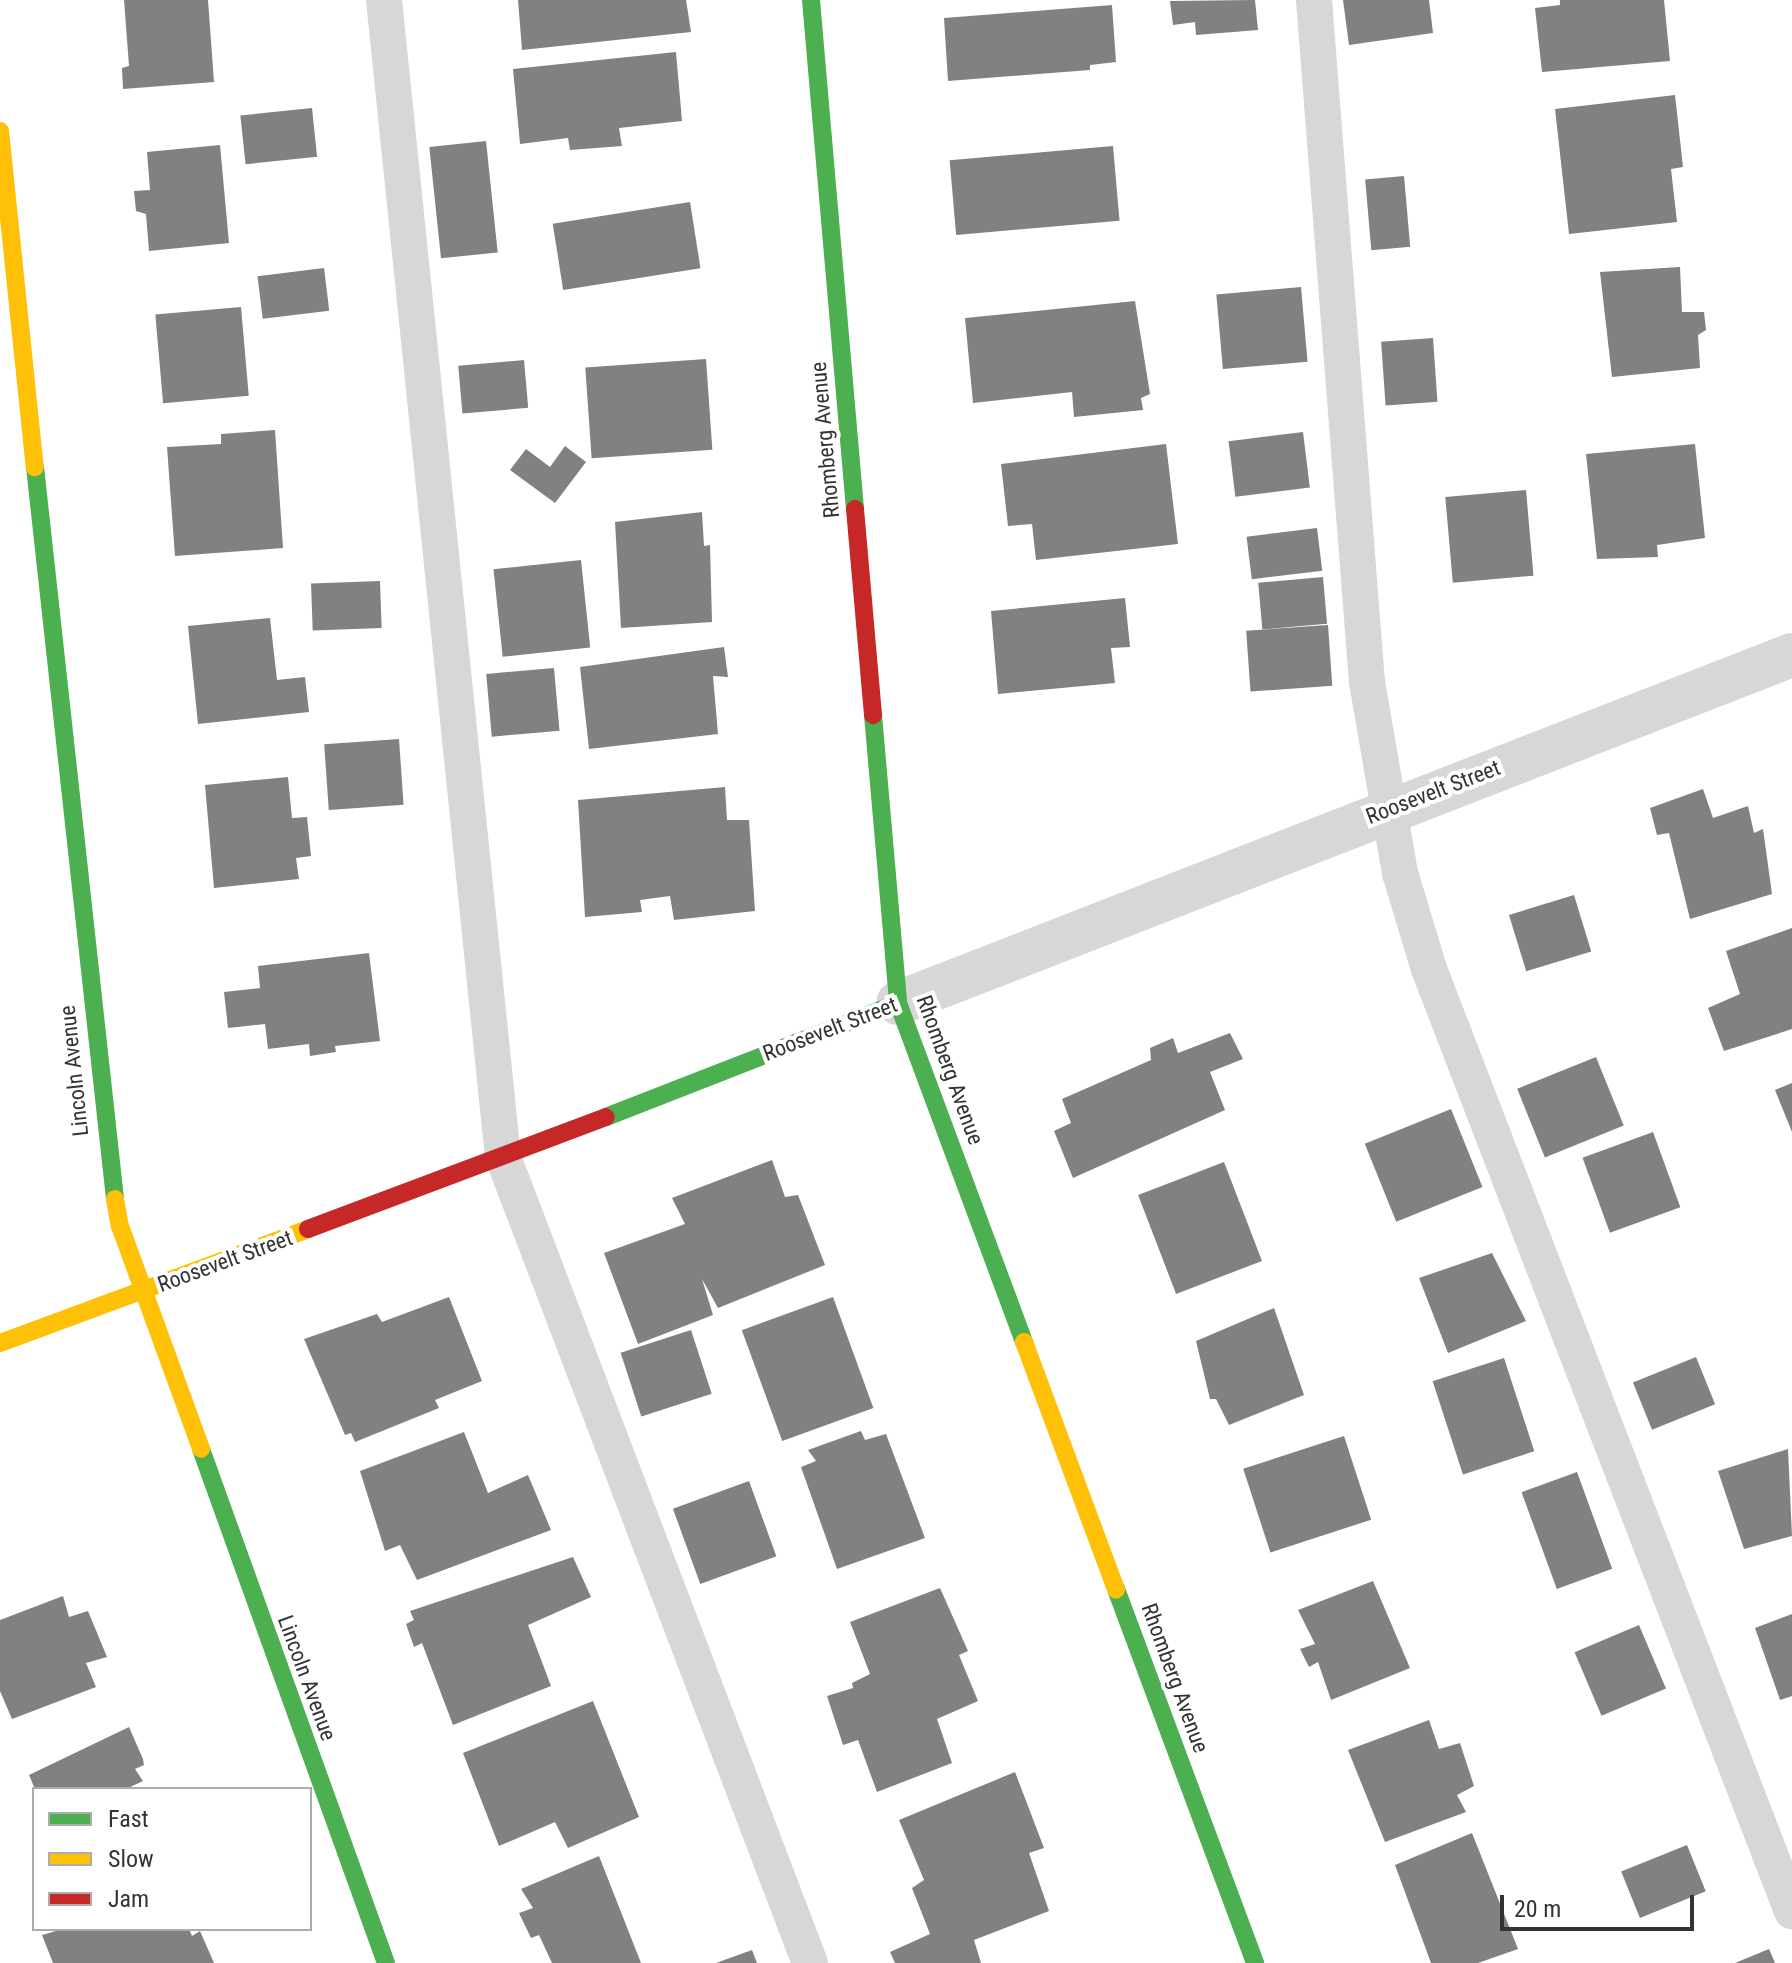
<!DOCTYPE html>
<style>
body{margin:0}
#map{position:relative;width:1792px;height:1963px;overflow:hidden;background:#fff;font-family:"Roboto Condensed",sans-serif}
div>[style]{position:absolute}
.building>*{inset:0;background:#818181;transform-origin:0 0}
.lane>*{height:36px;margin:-18px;padding:0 18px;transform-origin:18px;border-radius:18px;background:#d7d7d7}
.street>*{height:44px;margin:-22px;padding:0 22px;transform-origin:22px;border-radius:22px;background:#d7d7d7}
.fast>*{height:18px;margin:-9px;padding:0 9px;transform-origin:9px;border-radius:9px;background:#4caf50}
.slow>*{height:18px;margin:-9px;padding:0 9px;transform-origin:9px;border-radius:9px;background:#ffc107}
.jam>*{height:18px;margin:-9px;padding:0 9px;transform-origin:9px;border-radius:9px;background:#c62828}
span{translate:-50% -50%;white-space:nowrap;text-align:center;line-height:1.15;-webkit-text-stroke:8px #fff;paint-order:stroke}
.street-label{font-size:22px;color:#333}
.legend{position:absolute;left:32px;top:1787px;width:280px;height:144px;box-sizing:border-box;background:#fff;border:2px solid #adadad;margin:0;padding:10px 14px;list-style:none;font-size:24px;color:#333}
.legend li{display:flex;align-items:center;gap:16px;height:40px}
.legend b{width:40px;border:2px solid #adadad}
.scale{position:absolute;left:1500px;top:1895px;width:194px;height:36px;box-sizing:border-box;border:4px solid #333;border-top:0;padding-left:10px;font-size:24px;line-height:28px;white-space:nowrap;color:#333;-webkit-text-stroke:6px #fff;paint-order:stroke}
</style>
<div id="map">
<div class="building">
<div style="clip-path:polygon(124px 0,208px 0,214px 82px,123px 89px,122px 68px,129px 66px)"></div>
<div style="clip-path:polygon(518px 0,686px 0,691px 32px,522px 50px)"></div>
<div style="clip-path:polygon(1255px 0,1258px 30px,1196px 35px,1195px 22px,1173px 25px,1170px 1px)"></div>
<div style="clip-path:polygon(1343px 0,1429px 0,1433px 33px,1349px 45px)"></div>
<div style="clip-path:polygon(1560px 0,1664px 0,1670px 61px,1542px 72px,1535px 8px,1560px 5px)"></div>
<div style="clip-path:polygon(1112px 5px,1116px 62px,1090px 65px,1090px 70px,948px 81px,944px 18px)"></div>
<div style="clip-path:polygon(676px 52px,682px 121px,619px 128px,622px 146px,570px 150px,568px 138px,520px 144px,513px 69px)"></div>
<div style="clip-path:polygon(1675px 95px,1683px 167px,1671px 169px,1677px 222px,1569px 234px,1555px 109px)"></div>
<div style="left:312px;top:108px;width:49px;height:72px;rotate:84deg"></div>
<div style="left:486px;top:141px;width:112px;height:57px;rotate:84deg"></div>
<div style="clip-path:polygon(220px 145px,229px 243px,149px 251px,146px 214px,136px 211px,134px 191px,150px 190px,147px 152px)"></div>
<div style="left:1113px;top:146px;width:75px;height:164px;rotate:85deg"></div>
<div style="left:1404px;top:176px;width:71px;height:39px;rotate:85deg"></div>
<div style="left:690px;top:202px;width:67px;height:139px;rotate:81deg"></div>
<div style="clip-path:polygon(1680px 267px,1682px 312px,1704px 312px,1706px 330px,1698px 335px,1700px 368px,1612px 377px,1600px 272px)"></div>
<div style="left:324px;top:268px;width:43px;height:67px;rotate:83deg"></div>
<div style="left:1301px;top:287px;width:75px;height:85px;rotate:85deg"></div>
<div style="clip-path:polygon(1135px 301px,1150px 394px,1141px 398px,1143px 410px,1074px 417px,1072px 392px,973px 403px,965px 318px)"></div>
<div style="left:241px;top:307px;width:89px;height:86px;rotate:85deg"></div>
<div style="left:1433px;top:338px;width:64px;height:52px;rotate:86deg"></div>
<div style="left:706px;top:359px;width:91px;height:121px;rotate:86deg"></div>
<div style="left:524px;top:360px;width:48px;height:66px;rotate:85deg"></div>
<div style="clip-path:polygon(275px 430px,283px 548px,175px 556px,167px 447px,221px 444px,221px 434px)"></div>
<div style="left:1303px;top:432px;width:56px;height:75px;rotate:83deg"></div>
<div style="clip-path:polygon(1166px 444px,1178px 544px,1036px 560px,1032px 524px,1008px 526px,1001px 464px)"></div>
<div style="clip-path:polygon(1695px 444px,1705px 538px,1657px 545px,1658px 557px,1597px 559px,1586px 454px)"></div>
<div style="clip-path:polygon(565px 446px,586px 462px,555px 503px,510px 470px,526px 449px,550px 467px)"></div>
<div style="left:1526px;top:490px;width:86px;height:81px;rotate:85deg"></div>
<div style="clip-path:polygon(702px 512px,704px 546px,710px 545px,712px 622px,621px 628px,615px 522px)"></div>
<div style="left:1317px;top:528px;width:43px;height:71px;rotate:83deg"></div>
<div style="left:581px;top:560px;width:88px;height:88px;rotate:84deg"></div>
<div style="left:1323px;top:577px;width:47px;height:65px;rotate:85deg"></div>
<div style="left:380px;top:581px;width:47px;height:69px;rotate:88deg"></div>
<div style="clip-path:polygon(1125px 598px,1130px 647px,1111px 648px,1115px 683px,998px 694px,991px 611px)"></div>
<div style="clip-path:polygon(270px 618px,277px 680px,305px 677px,309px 712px,198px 724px,188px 626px)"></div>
<div style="left:1328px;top:625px;width:61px;height:82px;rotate:86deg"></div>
<div style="clip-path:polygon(724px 647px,728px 677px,713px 676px,718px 734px,589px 749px,580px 667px)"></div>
<div style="left:554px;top:668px;width:63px;height:68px;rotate:85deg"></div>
<div style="left:399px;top:739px;width:66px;height:75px;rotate:86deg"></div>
<div style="clip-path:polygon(288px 777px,292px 818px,307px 817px,311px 856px,296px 858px,299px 879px,214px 888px,205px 785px)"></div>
<div style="clip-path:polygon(725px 787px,727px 820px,749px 820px,755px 911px,674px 920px,670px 896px,640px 900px,642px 912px,585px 917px,578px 800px)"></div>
<div style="clip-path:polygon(1703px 789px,1713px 818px,1748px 806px,1754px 833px,1763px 829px,1772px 894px,1690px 919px,1669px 833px,1657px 835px,1650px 808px)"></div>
<div style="left:1574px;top:895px;width:59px;height:68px;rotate:73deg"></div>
<div style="clip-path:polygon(1792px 928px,1792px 1029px,1724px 1051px,1708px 1008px,1740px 994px,1726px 951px)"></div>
<div style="clip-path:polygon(369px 953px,380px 1041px,335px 1046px,336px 1052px,310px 1056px,309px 1044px,268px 1049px,265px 1024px,228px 1028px,224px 992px,260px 988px,258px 966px)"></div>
<div style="clip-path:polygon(1230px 1033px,1243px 1059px,1210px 1072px,1225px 1110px,1073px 1178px,1054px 1131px,1071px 1123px,1062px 1099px,1151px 1060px,1150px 1048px,1173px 1038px,1178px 1053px)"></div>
<div style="left:1596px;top:1057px;width:74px;height:85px;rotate:68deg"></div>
<div style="clip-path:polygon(1792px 1083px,1792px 1132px,1775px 1090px)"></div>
<div style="left:1451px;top:1109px;width:84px;height:93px;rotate:68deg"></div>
<div style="left:1653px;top:1132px;width:80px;height:75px;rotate:70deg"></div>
<div style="clip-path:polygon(772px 1160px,785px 1197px,798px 1195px,825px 1265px,718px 1308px,702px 1279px,713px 1315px,638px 1344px,604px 1253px,685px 1224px,672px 1198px)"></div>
<div style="left:1224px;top:1162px;width:106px;height:92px;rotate:69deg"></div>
<div style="clip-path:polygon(1492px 1253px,1526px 1321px,1448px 1353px,1419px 1278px)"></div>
<div style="clip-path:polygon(449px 1297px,482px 1381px,435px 1400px,439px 1408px,355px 1442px,351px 1433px,345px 1435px,304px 1339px,377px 1314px,382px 1322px)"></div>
<div style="left:833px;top:1297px;width:118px;height:97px;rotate:70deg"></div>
<div style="clip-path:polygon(1274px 1308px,1304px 1395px,1229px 1425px,1216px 1399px,1210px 1399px,1196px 1341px)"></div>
<div style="left:691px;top:1330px;width:67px;height:74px;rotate:72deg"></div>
<div style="left:1696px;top:1357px;width:51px;height:68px;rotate:68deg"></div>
<div style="left:1504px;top:1358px;width:98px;height:75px;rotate:72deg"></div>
<div style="clip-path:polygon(861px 1431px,865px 1440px,886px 1434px,925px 1538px,837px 1569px,801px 1467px,816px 1461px,808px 1450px)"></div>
<div style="clip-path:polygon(464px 1432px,488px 1493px,528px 1475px,551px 1530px,417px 1580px,400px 1545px,385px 1551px,360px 1471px)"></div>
<div style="left:1344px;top:1436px;width:88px;height:106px;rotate:72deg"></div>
<div style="clip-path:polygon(1788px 1449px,1792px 1536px,1744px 1549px,1718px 1471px)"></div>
<div style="left:1577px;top:1472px;width:103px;height:59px;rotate:70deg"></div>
<div style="left:749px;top:1481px;width:80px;height:81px;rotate:70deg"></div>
<div style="clip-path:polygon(573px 1557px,591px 1597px,528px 1625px,551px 1686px,453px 1725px,422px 1643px,414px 1647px,406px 1624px,414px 1620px,410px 1611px)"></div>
<div style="clip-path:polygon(1373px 1581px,1410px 1668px,1331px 1700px,1318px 1662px,1309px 1667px,1300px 1649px,1315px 1644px,1298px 1610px)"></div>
<div style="clip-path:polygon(940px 1588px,968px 1651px,959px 1655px,978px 1701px,937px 1719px,952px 1763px,877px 1792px,858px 1740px,843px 1745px,827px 1696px,853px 1688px,852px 1683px,870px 1674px,850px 1622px)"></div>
<div style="clip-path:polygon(63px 1596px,69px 1617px,88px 1611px,107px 1657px,86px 1663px,96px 1687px,12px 1719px,0 1691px,0 1620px)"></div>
<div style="clip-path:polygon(1792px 1614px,1792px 1696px,1780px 1700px,1755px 1628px)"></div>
<div style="left:1639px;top:1625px;width:69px;height:70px;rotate:67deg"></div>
<div style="clip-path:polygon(593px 1701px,639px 1817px,568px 1848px,555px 1822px,499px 1846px,463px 1753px)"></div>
<div style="clip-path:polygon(1429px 1720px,1439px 1749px,1460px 1743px,1474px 1786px,1457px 1795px,1466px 1812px,1385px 1842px,1348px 1750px)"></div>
<div style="clip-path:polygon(129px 1727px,143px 1759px,144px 1765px,135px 1769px,143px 1781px,126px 1789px,35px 1789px,29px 1775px)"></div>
<div style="clip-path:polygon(1015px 1772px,1044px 1848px,1029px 1853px,1049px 1911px,974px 1940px,981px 1963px,895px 1963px,890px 1952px,930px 1934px,912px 1888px,924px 1880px,899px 1820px)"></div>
<div style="clip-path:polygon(1472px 1833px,1518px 1949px,1478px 1963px,1431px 1963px,1395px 1865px)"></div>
<div style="left:1687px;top:1845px;width:50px;height:71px;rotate:68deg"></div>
<div style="clip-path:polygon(599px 1856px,641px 1963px,552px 1963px,539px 1935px,531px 1938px,519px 1913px,533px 1908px,521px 1889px)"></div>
<div style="clip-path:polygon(63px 1929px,189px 1929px,192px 1936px,200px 1931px,214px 1963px,53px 1963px,42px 1935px)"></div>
<div style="clip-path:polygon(1769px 1949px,1775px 1963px,1735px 1963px)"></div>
<div style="clip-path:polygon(752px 1950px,757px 1963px,716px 1963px)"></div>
</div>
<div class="lane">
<div style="left:384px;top:0;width:1163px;rotate:84.13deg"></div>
<div style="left:503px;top:1157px;width:862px;rotate:69.15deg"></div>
<div style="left:1314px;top:0;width:684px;rotate:85.56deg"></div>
<div style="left:1367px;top:682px;width:194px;rotate:80.2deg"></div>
<div style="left:1400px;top:873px;width:100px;rotate:73.2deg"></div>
<div style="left:1429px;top:969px;width:1010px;rotate:68.93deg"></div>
</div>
<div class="street">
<div style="left:898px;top:1003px;width:959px;rotate:-21.27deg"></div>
</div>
<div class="fast">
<div style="left:811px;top:0;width:511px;rotate:85.06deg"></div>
<div style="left:35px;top:467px;width:736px;rotate:83.76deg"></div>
<div style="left:873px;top:715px;width:289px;rotate:85deg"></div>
<div style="left:898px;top:1003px;width:362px;rotate:69.6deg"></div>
<div style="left:606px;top:1117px;width:313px;rotate:-21.3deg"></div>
<div style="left:201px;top:1449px;width:546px;rotate:70.21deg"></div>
<div style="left:1116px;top:1589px;width:399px;rotate:69.6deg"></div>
</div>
<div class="slow">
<div style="left:0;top:131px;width:338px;rotate:84.1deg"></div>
<div style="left:115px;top:1199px;width:27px;rotate:80deg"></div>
<div style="left:120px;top:1226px;width:237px;rotate:70deg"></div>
<div style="left:1024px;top:1342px;width:264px;rotate:69.6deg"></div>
<div style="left:0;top:1343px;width:328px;rotate:-20.3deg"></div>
</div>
<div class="jam">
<div style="left:855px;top:509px;width:207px;rotate:85deg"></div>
<div style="left:308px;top:1229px;width:318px;rotate:-20.6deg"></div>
</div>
<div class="street-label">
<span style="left:825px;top:440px;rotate:-95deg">Rhomberg Avenue</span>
<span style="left:1433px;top:792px;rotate:-21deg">Roosevelt Street</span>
<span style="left:830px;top:1029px;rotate:-21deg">Roosevelt Street</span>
<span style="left:950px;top:1070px;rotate:70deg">Rhomberg Avenue</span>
<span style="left:74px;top:1071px;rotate:-96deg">Lincoln Avenue</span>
<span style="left:225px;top:1261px;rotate:-20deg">Roosevelt Street</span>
<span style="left:307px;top:1678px;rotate:70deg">Lincoln Avenue</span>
<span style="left:1175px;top:1678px;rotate:70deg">Rhomberg Avenue</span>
</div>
<ul class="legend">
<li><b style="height:10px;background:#4caf50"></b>Fast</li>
<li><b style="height:10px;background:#ffc107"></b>Slow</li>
<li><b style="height:10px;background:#c62828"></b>Jam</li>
</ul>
<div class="scale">20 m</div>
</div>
